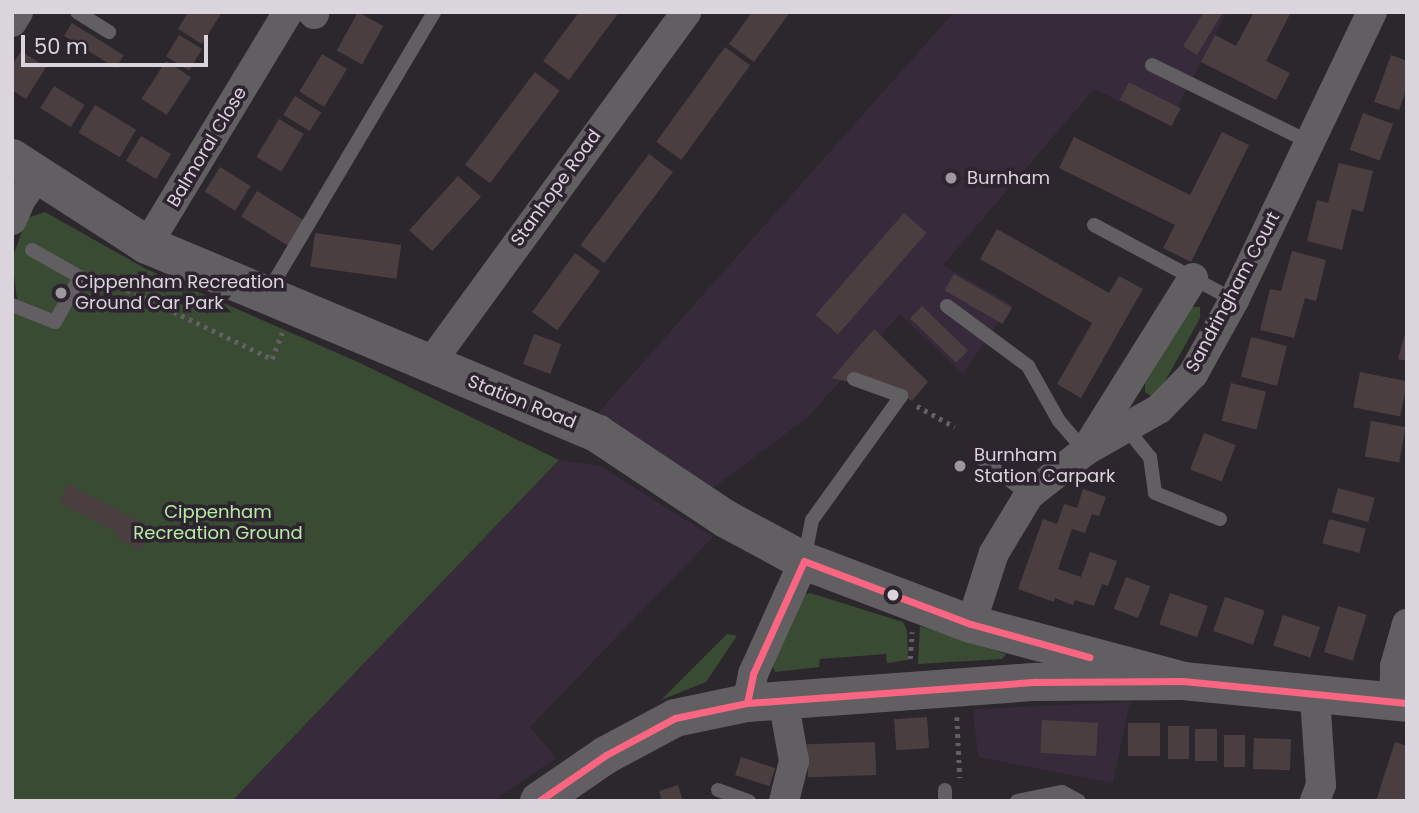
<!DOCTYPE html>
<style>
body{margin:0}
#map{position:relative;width:1419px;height:813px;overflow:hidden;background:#2c272d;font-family:Poppins,sans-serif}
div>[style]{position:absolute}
.built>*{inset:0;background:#372a3a}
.green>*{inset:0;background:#3a4b33}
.building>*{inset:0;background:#4b3e41;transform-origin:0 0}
.path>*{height:4.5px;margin-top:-2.25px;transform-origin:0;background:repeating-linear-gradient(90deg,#636064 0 3.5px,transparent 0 8.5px)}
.lane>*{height:14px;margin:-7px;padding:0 7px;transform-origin:7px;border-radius:7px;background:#625f63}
.street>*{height:30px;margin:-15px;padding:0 15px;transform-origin:15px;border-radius:15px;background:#625f63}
.secondary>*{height:38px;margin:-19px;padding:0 19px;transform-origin:19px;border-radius:19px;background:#625f63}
.bus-1>*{height:7px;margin:-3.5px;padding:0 3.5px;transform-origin:3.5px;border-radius:3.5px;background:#fa6682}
.dots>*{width:19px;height:19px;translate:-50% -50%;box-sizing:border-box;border:4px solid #2e2430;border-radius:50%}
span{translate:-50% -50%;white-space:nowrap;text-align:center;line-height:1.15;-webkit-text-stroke:7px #2e2430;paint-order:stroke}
.street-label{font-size:18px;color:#dad4dc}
.poi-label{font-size:18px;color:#dad4dc}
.left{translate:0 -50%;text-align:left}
.park-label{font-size:18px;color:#b7eca4}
.frame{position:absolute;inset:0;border:14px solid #dad4dc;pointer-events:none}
.scale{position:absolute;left:21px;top:35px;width:187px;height:32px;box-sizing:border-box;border:4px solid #dad4dc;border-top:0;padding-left:9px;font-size:21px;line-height:24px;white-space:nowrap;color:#dad4dc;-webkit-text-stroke:5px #2e2430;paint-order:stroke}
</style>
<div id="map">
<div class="built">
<div style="clip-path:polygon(954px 12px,1227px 12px,1168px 125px,1094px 89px,943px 265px,1011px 304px,963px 374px,900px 314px,808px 417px,706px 493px,599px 412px)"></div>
<div style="clip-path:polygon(559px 460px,600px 466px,713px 537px,530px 727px,556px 758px,493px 801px,232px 801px)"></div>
<div style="clip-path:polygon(1130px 702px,1113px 783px,978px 757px,973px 709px)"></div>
</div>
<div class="green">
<div style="clip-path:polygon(45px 212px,146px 269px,360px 363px,559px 460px,232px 801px,12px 801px,12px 307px,17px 300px,12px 259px,27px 218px)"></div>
<div style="clip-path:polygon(1191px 307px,1200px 307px,1200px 318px,1163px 385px,1151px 396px,1145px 392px,1145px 384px)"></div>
<div style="clip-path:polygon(810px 593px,903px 622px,907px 630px,908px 660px,887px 663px,886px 654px,820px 659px,819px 667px,775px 672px,772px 665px,799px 596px)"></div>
<div style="clip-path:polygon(920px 626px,1006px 654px,1002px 659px,918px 664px)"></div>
<div style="clip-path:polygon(727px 634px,737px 636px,706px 682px,661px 700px)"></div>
</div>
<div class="building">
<div style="clip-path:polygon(188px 12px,222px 12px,202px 44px,178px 29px)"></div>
<div style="left:358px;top:12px;width:29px;height:44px;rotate:29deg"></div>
<div style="clip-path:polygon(579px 12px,619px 12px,569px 80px,543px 61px)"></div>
<div style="clip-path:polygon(752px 12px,790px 12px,754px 62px,729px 44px)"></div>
<div style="clip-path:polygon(1204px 12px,1223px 12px,1197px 55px,1183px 46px)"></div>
<div style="clip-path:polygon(1254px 12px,1291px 12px,1266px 61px,1290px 73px,1276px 100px,1201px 62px,1215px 35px,1236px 46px)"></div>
<div style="left:72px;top:23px;width:61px;height:15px;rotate:32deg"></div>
<div style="left:179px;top:35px;width:27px;height:25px;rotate:31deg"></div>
<div style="left:725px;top:47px;width:31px;height:117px;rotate:36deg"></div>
<div style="clip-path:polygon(21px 51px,46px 67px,26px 99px,12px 90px,12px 65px)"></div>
<div style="left:322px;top:54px;width:29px;height:44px;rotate:31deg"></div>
<div style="clip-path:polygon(1391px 55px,1407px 61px,1407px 88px,1399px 110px,1374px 102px)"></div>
<div style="left:166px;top:61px;width:30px;height:45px;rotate:33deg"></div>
<div style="left:535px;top:72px;width:31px;height:116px;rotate:37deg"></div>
<div style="left:1129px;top:82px;width:58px;height:20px;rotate:27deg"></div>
<div style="left:54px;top:86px;width:36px;height:26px;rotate:32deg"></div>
<div style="left:295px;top:96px;width:31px;height:22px;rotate:32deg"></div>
<div style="left:95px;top:105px;width:48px;height:32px;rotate:31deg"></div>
<div style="left:1363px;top:113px;width:32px;height:39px;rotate:20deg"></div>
<div style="left:279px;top:119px;width:29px;height:44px;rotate:31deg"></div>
<div style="clip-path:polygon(1222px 132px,1249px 145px,1191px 262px,1163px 248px,1175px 225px,1059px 168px,1074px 137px,1190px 195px)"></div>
<div style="left:141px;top:136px;width:35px;height:29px;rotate:31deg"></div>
<div style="left:649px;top:154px;width:30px;height:114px;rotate:37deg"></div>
<div style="clip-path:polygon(1339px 163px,1373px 171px,1363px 212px,1352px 209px,1342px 250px,1307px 241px,1317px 200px,1328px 203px)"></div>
<div style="left:220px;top:167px;width:36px;height:29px;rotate:32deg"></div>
<div style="left:458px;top:176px;width:31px;height:73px;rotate:42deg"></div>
<div style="left:257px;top:191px;width:55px;height:30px;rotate:32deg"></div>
<div style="left:904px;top:213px;width:30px;height:135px;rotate:41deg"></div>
<div style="clip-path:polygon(997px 229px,1109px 293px,1119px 276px,1143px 289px,1081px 398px,1057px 384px,1092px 323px,980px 259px)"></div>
<div style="left:315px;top:233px;width:87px;height:34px;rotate:8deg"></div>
<div style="clip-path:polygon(1292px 251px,1326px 260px,1316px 301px,1305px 298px,1294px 338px,1260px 330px,1270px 289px,1281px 291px)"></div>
<div style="left:575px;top:253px;width:31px;height:73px;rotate:36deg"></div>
<div style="left:954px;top:274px;width:67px;height:19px;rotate:30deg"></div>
<div style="left:922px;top:306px;width:64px;height:17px;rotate:44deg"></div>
<div style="clip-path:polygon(874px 329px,928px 382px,912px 401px,902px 394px,832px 378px)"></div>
<div style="clip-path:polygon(1406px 330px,1407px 330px,1407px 361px,1398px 359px)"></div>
<div style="left:534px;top:334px;width:29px;height:32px;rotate:20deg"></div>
<div style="left:1251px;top:337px;width:37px;height:41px;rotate:14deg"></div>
<div style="left:1360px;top:372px;width:48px;height:36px;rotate:11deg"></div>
<div style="left:1231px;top:383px;width:36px;height:39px;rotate:14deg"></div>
<div style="left:1371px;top:421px;width:35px;height:36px;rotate:10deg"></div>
<div style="left:1204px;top:433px;width:34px;height:39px;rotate:21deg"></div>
<div style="clip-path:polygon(68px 484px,152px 528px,140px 550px,116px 538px,118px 533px,59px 502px)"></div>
<div style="left:1338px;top:488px;width:38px;height:25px;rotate:15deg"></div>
<div style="clip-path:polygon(1083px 489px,1106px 497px,1099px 516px,1092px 514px,1085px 533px,1072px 529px,1058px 569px,1081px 577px,1090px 552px,1117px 561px,1108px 586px,1102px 584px,1094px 606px,1075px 600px,1073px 605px,1055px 598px,1054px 602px,1018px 589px,1043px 519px,1057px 524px,1064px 504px,1077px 508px)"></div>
<div style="left:1329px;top:519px;width:38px;height:25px;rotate:15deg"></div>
<div style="left:1126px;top:577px;width:26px;height:34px;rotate:21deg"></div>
<div style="left:1170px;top:593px;width:40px;height:33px;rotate:19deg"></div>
<div style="left:1225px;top:597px;width:42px;height:36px;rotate:19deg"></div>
<div style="left:1338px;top:606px;width:30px;height:48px;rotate:17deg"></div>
<div style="left:1283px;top:615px;width:39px;height:32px;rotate:18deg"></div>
<div style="left:927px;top:717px;width:31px;height:33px;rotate:86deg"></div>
<div style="left:1042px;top:720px;width:56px;height:33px;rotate:3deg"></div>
<div style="left:1128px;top:723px;width:32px;height:33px"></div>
<div style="left:1168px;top:726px;width:21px;height:33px"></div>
<div style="left:1195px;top:729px;width:22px;height:32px"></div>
<div style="left:1224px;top:735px;width:21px;height:32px"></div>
<div style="left:1254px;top:738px;width:37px;height:31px;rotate:2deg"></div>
<div style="left:875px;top:742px;width:33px;height:68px;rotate:88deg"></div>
<div style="clip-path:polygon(1395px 742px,1407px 746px,1407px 801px,1376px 801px)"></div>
<div style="left:741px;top:757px;width:36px;height:19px;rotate:18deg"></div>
<div style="clip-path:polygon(678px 785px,683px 801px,662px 801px,659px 791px)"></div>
</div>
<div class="path">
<div style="left:97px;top:275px;width:194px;rotate:25.6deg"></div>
<div style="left:272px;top:359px;width:28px;rotate:-69deg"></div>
<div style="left:917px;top:406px;width:43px;rotate:28.9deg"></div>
<div style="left:910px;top:659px;width:27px;rotate:-86deg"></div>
<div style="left:957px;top:717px;width:61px;rotate:87.2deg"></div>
</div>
<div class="lane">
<div style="left:77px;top:12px;width:38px;rotate:32deg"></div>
<div style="left:1152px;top:65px;width:175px;rotate:26.1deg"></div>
<div style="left:1094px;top:225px;width:159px;rotate:28.2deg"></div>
<div style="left:268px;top:292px;width:326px;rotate:-59.3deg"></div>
<div style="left:12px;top:305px;width:46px;rotate:21.6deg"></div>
<div style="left:55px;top:322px;width:51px;rotate:-60.9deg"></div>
<div style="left:80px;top:277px;width:55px;rotate:-150.6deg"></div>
<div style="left:947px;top:306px;width:101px;rotate:36.5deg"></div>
<div style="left:1028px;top:366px;width:63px;rotate:60.6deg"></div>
<div style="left:1059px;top:421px;width:40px;rotate:49deg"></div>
<div style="left:1127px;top:429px;width:36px;rotate:51deg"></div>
<div style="left:1150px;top:457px;width:36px;rotate:82deg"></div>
<div style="left:1155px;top:493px;width:70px;rotate:21.8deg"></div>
<div style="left:983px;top:460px;width:58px;rotate:37.3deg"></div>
<div style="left:804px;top:560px;width:41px;rotate:-78.7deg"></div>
<div style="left:812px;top:520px;width:153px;rotate:-54.3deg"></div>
<div style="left:901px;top:396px;width:50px;rotate:-160.1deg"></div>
<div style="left:718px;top:790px;width:33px;rotate:20deg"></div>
<div style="left:945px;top:801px;width:11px;rotate:-90deg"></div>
<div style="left:1017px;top:801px;width:46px;rotate:-11.3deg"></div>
<div style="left:1062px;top:792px;width:19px;rotate:28deg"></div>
</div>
<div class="street">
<div style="left:312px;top:12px;width:3px;rotate:45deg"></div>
<div style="left:12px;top:22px;width:12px;rotate:-59deg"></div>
<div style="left:12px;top:220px;width:23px;rotate:-67deg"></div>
<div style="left:21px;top:199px;width:29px;rotate:-54deg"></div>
<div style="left:147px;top:245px;width:272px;rotate:-58.8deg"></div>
<div style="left:429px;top:365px;width:437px;rotate:-53.9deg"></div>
<div style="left:1085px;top:451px;width:204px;rotate:-58deg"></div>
<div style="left:971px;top:624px;width:75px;rotate:-72.1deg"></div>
<div style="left:994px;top:553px;width:68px;rotate:-58.9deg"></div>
<div style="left:1029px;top:495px;width:71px;rotate:-38.2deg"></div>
<div style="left:1085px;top:451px;width:85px;rotate:-29.6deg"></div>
<div style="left:1159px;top:409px;width:49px;rotate:-45.8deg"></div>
<div style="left:1193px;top:374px;width:85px;rotate:-61deg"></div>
<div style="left:1234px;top:300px;width:319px;rotate:-64.4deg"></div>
<div style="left:1315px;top:697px;width:88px;rotate:86.1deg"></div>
<div style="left:1321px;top:785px;width:17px;rotate:111deg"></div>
<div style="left:783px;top:699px;width:63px;rotate:79.9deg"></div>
<div style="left:794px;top:761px;width:41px;rotate:104deg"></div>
<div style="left:1394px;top:702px;width:36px;rotate:-88deg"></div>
<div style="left:1395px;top:666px;width:44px;rotate:-74.1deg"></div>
<div style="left:747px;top:703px;width:30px;rotate:-78deg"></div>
<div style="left:753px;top:674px;width:124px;rotate:-65.7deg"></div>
</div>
<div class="secondary">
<div style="left:12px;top:158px;width:161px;rotate:32.8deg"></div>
<div style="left:147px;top:245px;width:489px;rotate:22.7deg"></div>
<div style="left:598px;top:434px;width:154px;rotate:33.6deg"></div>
<div style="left:726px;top:519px;width:89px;rotate:28.3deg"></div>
<div style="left:804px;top:561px;width:178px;rotate:20.7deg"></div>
<div style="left:971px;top:624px;width:220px;rotate:15deg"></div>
<div style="left:539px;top:801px;width:81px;rotate:-34.5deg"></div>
<div style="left:606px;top:755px;width:78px;rotate:-28.2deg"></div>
<div style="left:675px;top:718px;width:74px;rotate:-11.8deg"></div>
<div style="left:747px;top:703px;width:290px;rotate:-4.2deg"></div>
<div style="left:1036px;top:682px;width:147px;rotate:-0.4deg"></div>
<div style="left:1183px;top:681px;width:225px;rotate:5.6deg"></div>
</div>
<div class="bus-1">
<div style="left:747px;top:703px;width:30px;rotate:-78deg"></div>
<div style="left:753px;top:674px;width:124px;rotate:-65.7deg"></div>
<div style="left:804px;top:561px;width:178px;rotate:20.7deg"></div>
<div style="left:971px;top:624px;width:123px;rotate:15.6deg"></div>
<div style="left:539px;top:801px;width:81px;rotate:-34.5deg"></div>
<div style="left:606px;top:755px;width:78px;rotate:-28.2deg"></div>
<div style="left:675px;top:718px;width:74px;rotate:-11.8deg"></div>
<div style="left:747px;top:703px;width:290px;rotate:-4.2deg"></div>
<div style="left:1036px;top:682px;width:147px;rotate:-0.4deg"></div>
<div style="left:1183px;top:681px;width:225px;rotate:5.6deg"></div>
</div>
<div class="dots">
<div style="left:951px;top:178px;background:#9d979f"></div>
<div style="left:61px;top:293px;background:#9d979f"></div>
<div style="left:960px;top:466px;background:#9d979f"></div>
<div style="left:893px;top:595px;background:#dad4dc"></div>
</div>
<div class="street-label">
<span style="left:207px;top:147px;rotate:-59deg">Balmoral Close</span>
<span style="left:556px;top:188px;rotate:-54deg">Stanhope Road</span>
<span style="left:1233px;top:292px;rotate:-62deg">Sandringham Court</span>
<span style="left:522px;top:402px;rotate:22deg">Station Road</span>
</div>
<div class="poi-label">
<span class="left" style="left:967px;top:178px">Burnham</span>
<span class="left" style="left:75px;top:293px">Cippenham Recreation<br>Ground Car Park</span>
<span class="left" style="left:974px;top:466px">Burnham<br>Station Carpark</span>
</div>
<div class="park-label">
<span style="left:218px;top:523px">Cippenham<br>Recreation Ground</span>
</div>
<div class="frame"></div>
<div class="scale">50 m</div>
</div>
